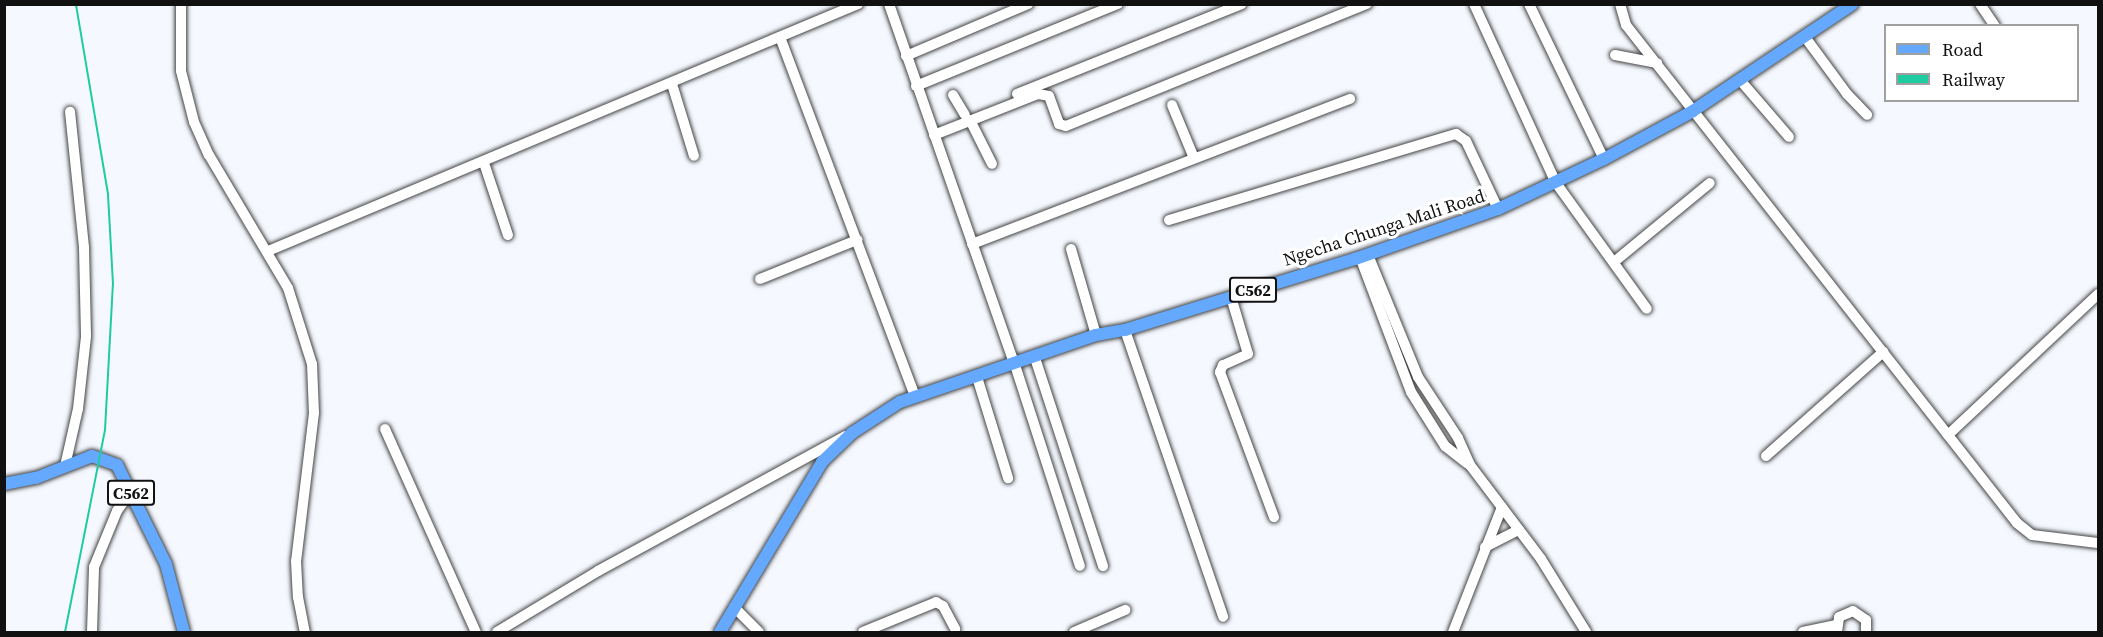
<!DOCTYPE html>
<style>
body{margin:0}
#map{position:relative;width:2103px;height:637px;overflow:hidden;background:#f5f9ff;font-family:"Source Serif 4",serif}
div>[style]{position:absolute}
.roads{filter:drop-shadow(0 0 2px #444) drop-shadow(0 0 2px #444)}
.minor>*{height:10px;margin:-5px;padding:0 5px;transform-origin:5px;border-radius:5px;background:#fff}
.major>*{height:12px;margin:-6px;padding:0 6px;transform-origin:6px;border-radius:6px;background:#65a9ff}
.rail>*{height:2px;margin:-1px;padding:0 1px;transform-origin:1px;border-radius:1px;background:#1fcba1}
span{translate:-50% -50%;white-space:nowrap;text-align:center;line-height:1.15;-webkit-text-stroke:6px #fff;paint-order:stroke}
.shield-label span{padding:2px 4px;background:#fff;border:2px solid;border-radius:4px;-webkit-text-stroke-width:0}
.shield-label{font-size:16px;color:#111;font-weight:700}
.street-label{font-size:18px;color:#111}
.frame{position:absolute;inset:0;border:6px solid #111;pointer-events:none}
.legend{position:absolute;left:1884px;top:24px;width:195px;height:78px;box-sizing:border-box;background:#fff;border:2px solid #a0a0a0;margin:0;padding:8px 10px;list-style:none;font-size:18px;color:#111}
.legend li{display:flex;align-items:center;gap:12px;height:30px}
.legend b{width:30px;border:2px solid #a0a0a0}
</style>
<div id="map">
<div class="roads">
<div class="minor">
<div style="left:181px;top:4px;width:67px;rotate:90deg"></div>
<div style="left:181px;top:71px;width:53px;rotate:75.7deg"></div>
<div style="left:194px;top:122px;width:36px;rotate:66deg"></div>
<div style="left:209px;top:155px;width:155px;rotate:59.3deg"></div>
<div style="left:288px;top:288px;width:80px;rotate:72.5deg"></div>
<div style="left:312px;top:364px;width:49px;rotate:87.7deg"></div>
<div style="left:314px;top:413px;width:149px;rotate:96.9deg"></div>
<div style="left:296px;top:561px;width:36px;rotate:87deg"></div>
<div style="left:298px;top:597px;width:36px;rotate:79deg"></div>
<div style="left:889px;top:4px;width:382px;rotate:70.8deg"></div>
<div style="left:1015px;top:365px;width:211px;rotate:72.1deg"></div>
<div style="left:1474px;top:4px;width:197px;rotate:65.4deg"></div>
<div style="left:1556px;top:183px;width:155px;rotate:54.2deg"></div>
<div style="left:1529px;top:4px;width:172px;rotate:64.2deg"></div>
<div style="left:1620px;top:4px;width:22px;rotate:74deg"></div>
<div style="left:1626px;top:25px;width:633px;rotate:51.86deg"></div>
<div style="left:2017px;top:523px;width:19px;rotate:39deg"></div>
<div style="left:2032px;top:535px;width:66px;rotate:6.9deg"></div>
<div style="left:1980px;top:4px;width:27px;rotate:56deg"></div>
<div style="left:780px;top:37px;width:384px;rotate:69.4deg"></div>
<div style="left:1805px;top:37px;width:71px;rotate:53.6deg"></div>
<div style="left:1847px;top:94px;width:29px;rotate:46deg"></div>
<div style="left:1615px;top:55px;width:43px;rotate:10.8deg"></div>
<div style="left:906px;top:56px;width:133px;rotate:-23.1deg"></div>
<div style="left:1740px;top:80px;width:75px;rotate:49.3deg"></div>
<div style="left:672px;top:84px;width:75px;rotate:73deg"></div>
<div style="left:916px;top:86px;width:218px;rotate:-22.1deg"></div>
<div style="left:1017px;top:94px;width:242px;rotate:-21.8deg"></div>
<div style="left:953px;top:95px;width:23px;rotate:59deg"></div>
<div style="left:1172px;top:105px;width:57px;rotate:67.5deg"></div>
<div style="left:970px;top:120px;width:49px;rotate:63.4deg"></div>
<div style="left:934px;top:135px;width:112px;rotate:-21.5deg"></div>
<div style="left:1038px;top:94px;width:11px;rotate:10deg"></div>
<div style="left:1049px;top:96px;width:30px;rotate:70deg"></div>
<div style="left:1059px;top:124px;width:7px;rotate:16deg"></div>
<div style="left:1066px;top:126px;width:325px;rotate:-22.1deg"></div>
<div style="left:484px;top:163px;width:76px;rotate:71.6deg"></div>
<div style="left:1169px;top:220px;width:300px;rotate:-16.7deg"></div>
<div style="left:1456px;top:134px;width:12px;rotate:35deg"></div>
<div style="left:1466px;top:141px;width:75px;rotate:64.8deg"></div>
<div style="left:972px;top:244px;width:405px;rotate:-21deg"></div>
<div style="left:1071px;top:249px;width:90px;rotate:73.8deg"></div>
<div style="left:268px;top:251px;width:640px;rotate:-22.72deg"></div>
<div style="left:1368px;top:255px;width:132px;rotate:67.7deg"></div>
<div style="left:1418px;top:377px;width:73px;rotate:56.7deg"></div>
<div style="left:1458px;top:438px;width:30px;rotate:66deg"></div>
<div style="left:1470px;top:465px;width:118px;rotate:52.9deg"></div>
<div style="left:1541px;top:559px;width:86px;rotate:58.3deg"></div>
<div style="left:1360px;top:257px;width:144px;rotate:69.3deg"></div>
<div style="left:1411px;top:392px;width:64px;rotate:57.8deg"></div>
<div style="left:1445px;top:446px;width:28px;rotate:38deg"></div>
<div style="left:1614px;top:262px;width:124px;rotate:-39.5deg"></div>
<div style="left:760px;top:279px;width:105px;rotate:-21.9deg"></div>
<div style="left:1231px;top:297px;width:59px;rotate:73.4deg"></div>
<div style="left:1248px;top:354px;width:27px;rotate:156deg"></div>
<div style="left:1223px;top:365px;width:8px;rotate:113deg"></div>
<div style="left:1220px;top:372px;width:155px;rotate:69.6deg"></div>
<div style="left:1125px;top:330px;width:303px;rotate:71.1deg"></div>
<div style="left:1035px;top:358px;width:219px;rotate:71.9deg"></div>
<div style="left:977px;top:377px;width:106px;rotate:72.9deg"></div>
<div style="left:385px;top:429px;width:222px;rotate:65.9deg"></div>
<div style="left:1948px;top:435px;width:206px;rotate:-43.2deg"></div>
<div style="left:1766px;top:456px;width:157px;rotate:-41.6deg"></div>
<div style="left:65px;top:466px;width:58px;rotate:-77.2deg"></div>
<div style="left:78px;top:409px;width:73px;rotate:-83.7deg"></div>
<div style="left:86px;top:336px;width:89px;rotate:-91.3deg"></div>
<div style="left:84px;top:247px;width:136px;rotate:-95.9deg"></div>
<div style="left:1485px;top:547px;width:38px;rotate:-27deg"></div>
<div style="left:734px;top:607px;width:35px;rotate:45deg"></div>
<div style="left:92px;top:632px;width:65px;rotate:-88.2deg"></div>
<div style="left:94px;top:567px;width:61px;rotate:-67.7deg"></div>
<div style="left:117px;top:511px;width:24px;rotate:-55deg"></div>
<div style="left:497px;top:632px;width:118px;rotate:-31.1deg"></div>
<div style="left:598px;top:571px;width:282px;rotate:-28.6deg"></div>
<div style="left:863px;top:632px;width:79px;rotate:-22.3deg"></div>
<div style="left:936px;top:602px;width:8px;rotate:30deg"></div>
<div style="left:943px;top:606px;width:26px;rotate:62deg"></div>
<div style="left:1074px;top:632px;width:56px;rotate:-23.3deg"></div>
<div style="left:1453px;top:632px;width:134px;rotate:-68.6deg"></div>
<div style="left:1803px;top:632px;width:34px;rotate:-12deg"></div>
<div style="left:1837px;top:632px;width:15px;rotate:-82deg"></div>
<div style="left:1839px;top:617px;width:15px;rotate:-23deg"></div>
<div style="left:1853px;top:611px;width:16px;rotate:35deg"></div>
<div style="left:1866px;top:620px;width:12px;rotate:90deg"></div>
</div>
<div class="major">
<div style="left:4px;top:484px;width:33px;rotate:-11deg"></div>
<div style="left:36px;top:478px;width:60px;rotate:-21.4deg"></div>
<div style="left:92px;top:456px;width:27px;rotate:20deg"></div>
<div style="left:117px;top:465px;width:110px;rotate:63.7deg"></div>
<div style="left:166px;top:564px;width:70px;rotate:75.2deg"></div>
<div style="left:720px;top:632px;width:198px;rotate:-59deg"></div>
<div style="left:822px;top:462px;width:42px;rotate:-44deg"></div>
<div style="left:852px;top:433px;width:57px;rotate:-32.9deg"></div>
<div style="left:900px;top:402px;width:207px;rotate:-18.9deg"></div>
<div style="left:1096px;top:335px;width:29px;rotate:-10deg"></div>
<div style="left:1125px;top:330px;width:241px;rotate:-17.2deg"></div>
<div style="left:1355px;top:259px;width:151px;rotate:-19.3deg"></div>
<div style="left:1498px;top:209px;width:117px;rotate:-25.3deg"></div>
<div style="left:1604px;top:159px;width:101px;rotate:-28.3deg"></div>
<div style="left:1693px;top:111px;width:192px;rotate:-33.8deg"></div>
</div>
</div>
<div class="rail">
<div style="left:65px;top:632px;width:206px;rotate:-78.8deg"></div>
<div style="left:105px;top:430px;width:146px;rotate:-86.9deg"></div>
<div style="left:113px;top:284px;width:90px;rotate:-93.2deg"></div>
<div style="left:108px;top:194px;width:193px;rotate:-99.6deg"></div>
</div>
<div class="shield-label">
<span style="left:1253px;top:290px">C562</span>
<span style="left:131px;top:493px">C562</span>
</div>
<div class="street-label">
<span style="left:1384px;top:228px;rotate:-18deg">Ngecha Chunga Mali Road</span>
</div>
<div class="frame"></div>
<ul class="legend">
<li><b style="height:8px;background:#65a9ff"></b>Road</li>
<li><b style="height:8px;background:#1fcba1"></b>Railway</li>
</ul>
</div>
